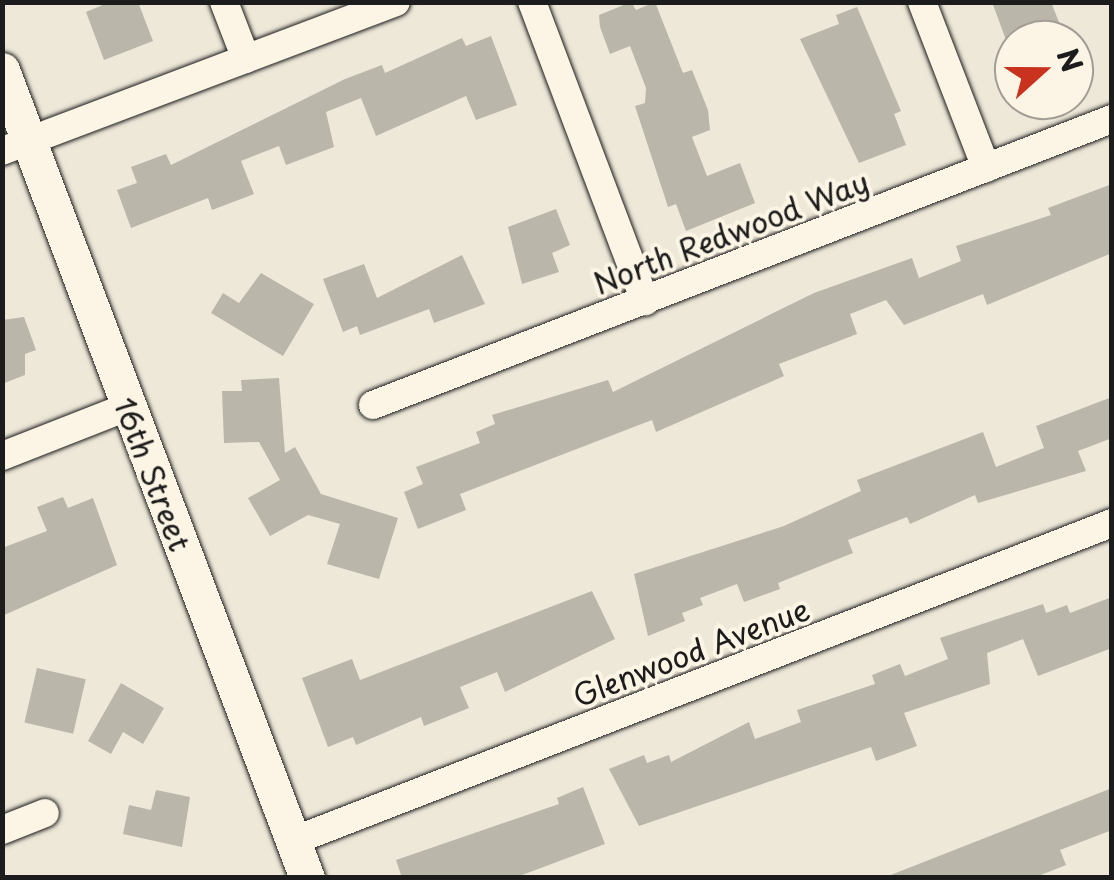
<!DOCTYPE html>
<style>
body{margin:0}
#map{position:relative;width:1114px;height:880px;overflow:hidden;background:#eee8d9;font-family:"Playpen Sans",sans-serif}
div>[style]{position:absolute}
.building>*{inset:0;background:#bab6aa;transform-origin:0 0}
.roads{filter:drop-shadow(0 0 2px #1c1c1c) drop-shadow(0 0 2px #1c1c1c)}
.minor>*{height:28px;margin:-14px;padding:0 14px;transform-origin:14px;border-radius:14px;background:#fcf5e5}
.major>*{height:35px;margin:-17.5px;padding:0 17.5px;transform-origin:17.5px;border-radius:17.5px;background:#fcf5e5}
span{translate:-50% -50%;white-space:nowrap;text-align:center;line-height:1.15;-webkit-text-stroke:8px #fcf5e5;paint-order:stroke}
.street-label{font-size:30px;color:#1c1c1c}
.frame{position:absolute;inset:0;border:5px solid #1c1c1c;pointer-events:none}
.north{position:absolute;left:994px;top:20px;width:100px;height:100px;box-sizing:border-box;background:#fcf5e5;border:2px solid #a29e95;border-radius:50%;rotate:69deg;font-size:28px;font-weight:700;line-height:40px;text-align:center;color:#1c1c1c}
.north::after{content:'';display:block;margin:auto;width:35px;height:45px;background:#c8321e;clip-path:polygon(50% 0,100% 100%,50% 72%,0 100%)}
</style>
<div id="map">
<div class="building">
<div style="clip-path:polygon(110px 2px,138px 2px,153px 41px,104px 60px,86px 12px)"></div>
<div style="clip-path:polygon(631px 2px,636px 10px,655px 2px,683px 73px,692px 70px,708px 110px,710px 130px,692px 137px,707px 176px,740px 163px,755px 203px,686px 231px,676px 204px,668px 207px,635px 106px,645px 103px,646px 88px,630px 46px,610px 54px,600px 27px,599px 15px)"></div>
<div style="clip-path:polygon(992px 2px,1051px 2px,1066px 40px,1006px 40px)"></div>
<div style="clip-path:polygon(857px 7px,901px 111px,894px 114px,906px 145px,859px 163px,800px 39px,839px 24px,836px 15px)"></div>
<div style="clip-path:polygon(491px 36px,517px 105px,476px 120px,466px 96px,376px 136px,361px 98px,326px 112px,334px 147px,286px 165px,279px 146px,241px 161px,254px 194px,212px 210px,208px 198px,131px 228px,117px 190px,137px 183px,131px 167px,166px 154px,171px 165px,345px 79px,382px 65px,385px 73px,462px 38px,466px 46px)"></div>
<div style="clip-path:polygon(1112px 184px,1112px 253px,987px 305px,983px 294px,904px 325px,886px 300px,850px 314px,857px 334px,779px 364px,784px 376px,656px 432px,652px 420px,460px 494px,466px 510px,418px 529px,404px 492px,423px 484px,416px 467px,480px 443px,476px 432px,495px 424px,492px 415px,608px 380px,613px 392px,814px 293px,912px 258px,919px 278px,961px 261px,956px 246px,1051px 215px,1048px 208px)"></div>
<div style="clip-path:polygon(556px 209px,570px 245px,552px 253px,559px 272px,522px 284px,508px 227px)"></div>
<div style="clip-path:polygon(462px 255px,485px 304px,434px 323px,429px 309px,360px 335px,357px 326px,343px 332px,323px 279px,364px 264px,377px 298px)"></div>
<div style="clip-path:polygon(261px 273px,314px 304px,283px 356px,211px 313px,223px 293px,239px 303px)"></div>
<div style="clip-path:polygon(24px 317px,36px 350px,25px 354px,25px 375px,2px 384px,2px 320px)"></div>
<div style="clip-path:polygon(279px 378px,285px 453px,295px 447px,321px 494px,398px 518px,379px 579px,327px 564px,340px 524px,308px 515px,270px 536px,248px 498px,280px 480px,259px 442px,224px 443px,222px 391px,242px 391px,241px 380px)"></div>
<div style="clip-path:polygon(1112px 397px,1112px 438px,1078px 451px,1086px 471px,978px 503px,975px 495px,910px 524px,907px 517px,848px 540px,853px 553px,778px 583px,780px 589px,744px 602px,737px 584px,700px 598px,703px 605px,682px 613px,685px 621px,648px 636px,634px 574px,784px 526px,861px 491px,857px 480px,983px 432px,996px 467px,1044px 448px,1036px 426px)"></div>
<div style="clip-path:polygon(63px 497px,68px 508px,93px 498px,117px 565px,2px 616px,2px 548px,47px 531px,37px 507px)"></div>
<div style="clip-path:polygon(592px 591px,615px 639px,505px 692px,497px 672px,460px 687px,469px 708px,424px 726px,421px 717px,356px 745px,353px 737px,328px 747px,302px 678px,352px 659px,360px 680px)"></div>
<div style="clip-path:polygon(1112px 597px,1112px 648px,1038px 676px,1023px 639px,987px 653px,990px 684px,904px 713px,917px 746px,876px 761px,871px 747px,639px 826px,609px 769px,644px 755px,647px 763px,669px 755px,671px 762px,749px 722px,755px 739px,801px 722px,797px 710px,875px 684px,872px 675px,900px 664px,905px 676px,948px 659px,940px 638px,1043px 604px,1046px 613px,1067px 605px,1070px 613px)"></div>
<div style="left:37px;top:668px;width:50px;height:56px;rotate:13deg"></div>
<div style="clip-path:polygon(121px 683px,164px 708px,143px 744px,123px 732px,111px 754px,88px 741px)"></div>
<div style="clip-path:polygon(583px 787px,605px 844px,514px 878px,402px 878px,396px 860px,559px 804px,557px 798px)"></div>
<div style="clip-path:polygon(1112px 788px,1112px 830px,1060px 850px,1066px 865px,1033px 878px,883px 878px)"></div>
<div style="clip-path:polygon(156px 790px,190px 797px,182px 847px,123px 834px,129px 805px,151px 810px)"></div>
</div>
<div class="roads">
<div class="minor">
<div style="left:224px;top:2px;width:61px;rotate:68.9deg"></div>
<div style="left:532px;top:2px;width:320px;rotate:69.3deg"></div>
<div style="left:922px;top:2px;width:178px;rotate:68.9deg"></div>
<div style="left:2px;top:151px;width:421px;rotate:-20.7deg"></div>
<div style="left:373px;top:405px;width:792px;rotate:-21.16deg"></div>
<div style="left:2px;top:456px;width:134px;rotate:-21.4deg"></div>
<div style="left:2px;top:830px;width:46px;rotate:-21.6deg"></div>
<div style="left:293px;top:841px;width:879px;rotate:-21.22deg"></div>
</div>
<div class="major">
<div style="left:2px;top:70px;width:864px;rotate:69.32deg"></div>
</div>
</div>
<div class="street-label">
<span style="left:731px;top:232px;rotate:-21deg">North Redwood Way</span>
<span style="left:153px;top:474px;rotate:69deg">16th Street</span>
<span style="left:691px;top:652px;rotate:-21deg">Glenwood Avenue</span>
</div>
<div class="frame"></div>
<div class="north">N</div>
</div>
